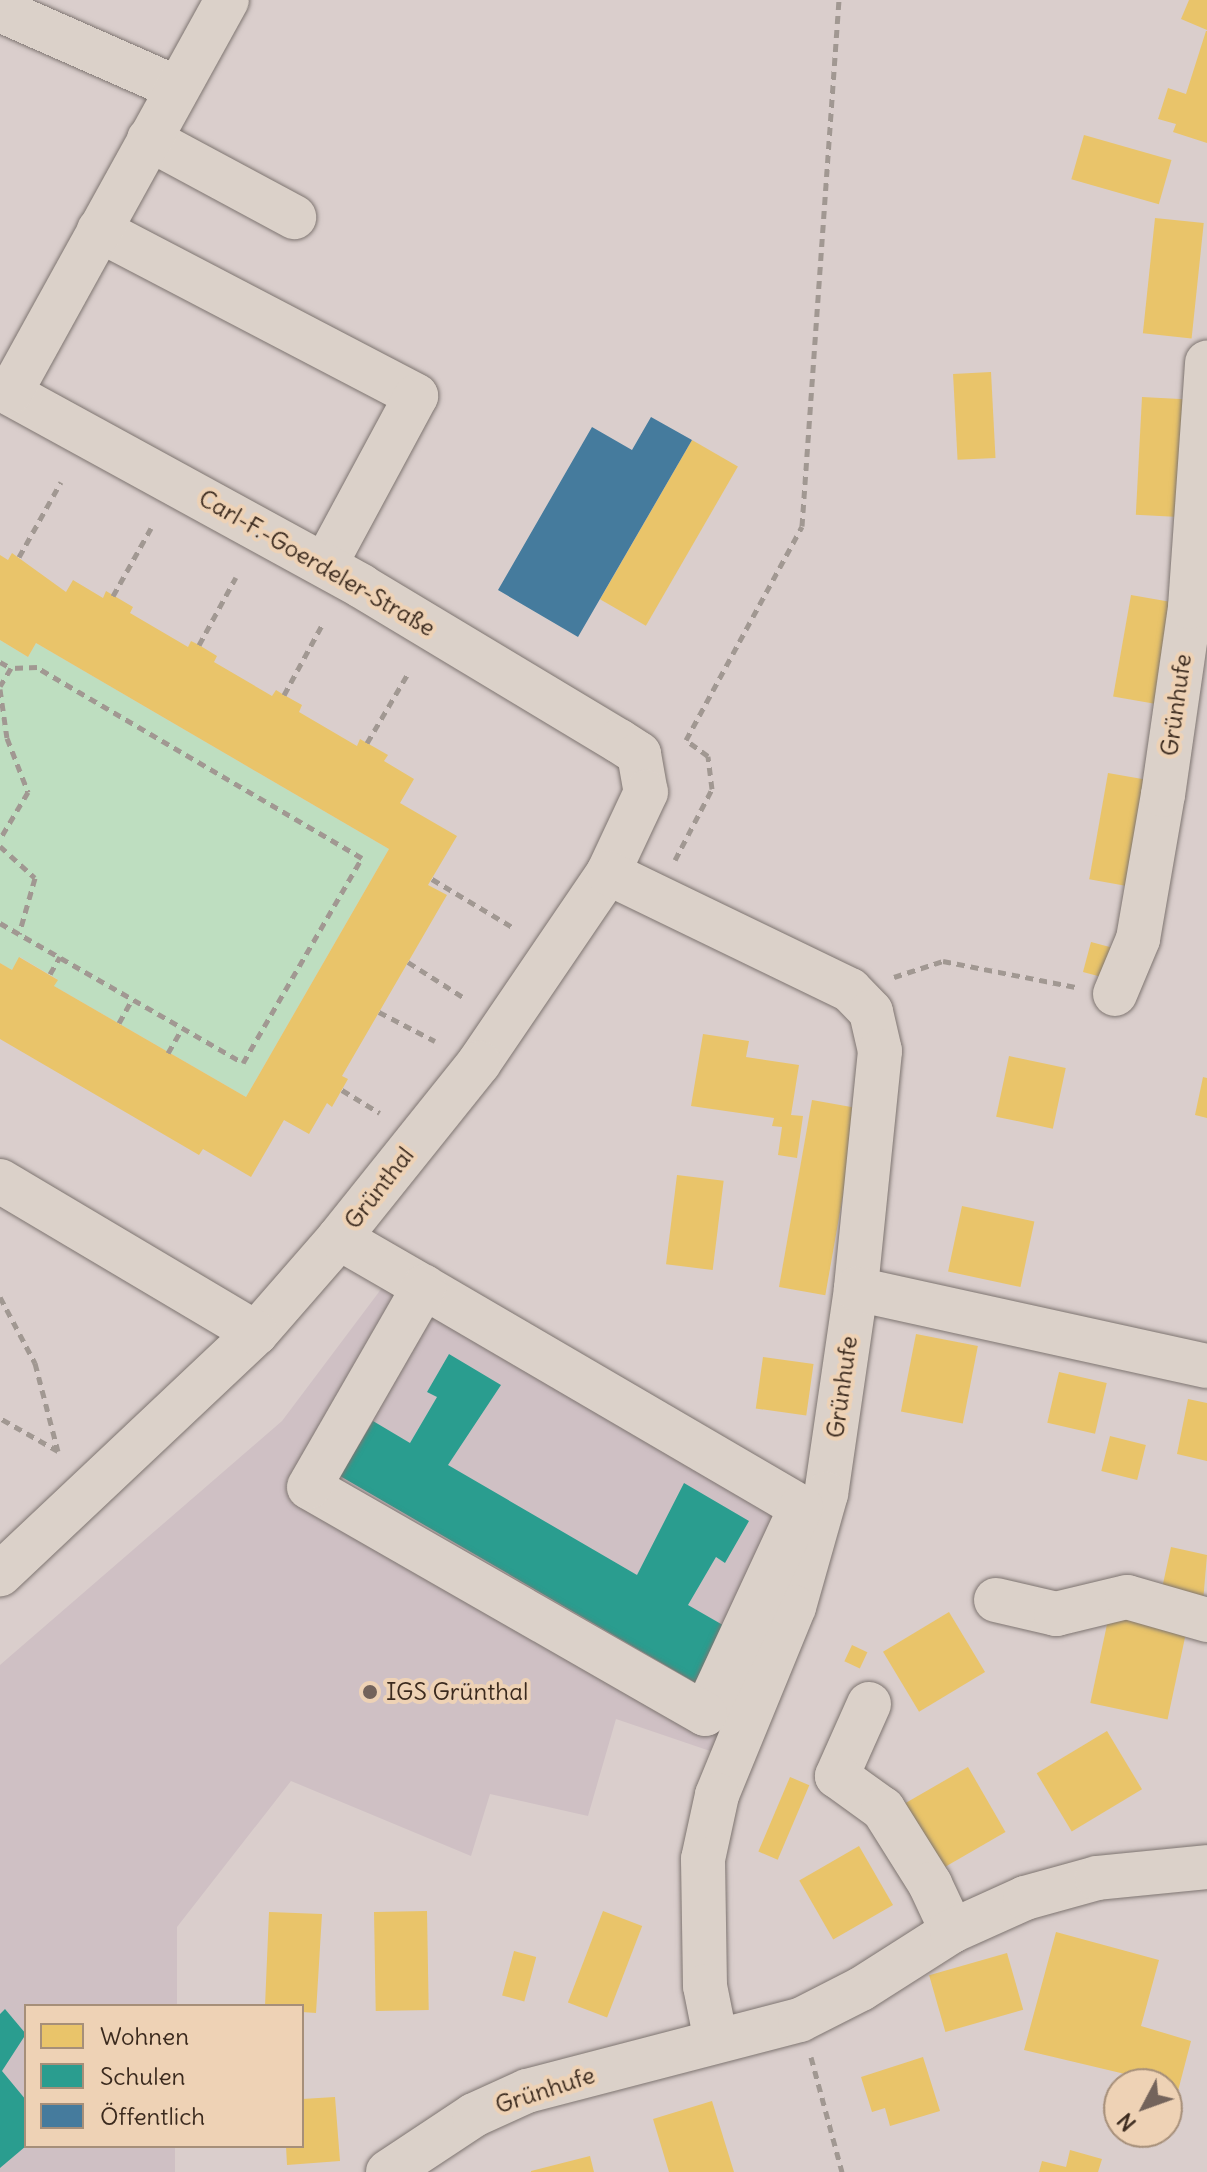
<!DOCTYPE html>
<meta charset="utf-8">
<style>
body{margin:0}
#map{position:relative;width:1207px;height:2172px;overflow:hidden;background:#dacecc;font-family:Delius,sans-serif}
div>[style]{position:absolute}
.built>*{inset:0;background:#cfc0c4}
.green>*{inset:0;background:#bedec0}
.homes>*{inset:0;background:#e9c46a;transform-origin:0 0}
.schools>*{inset:0;background:#2a9d8f}
.public>*{inset:0;background:#457b9d}
.path>*{height:5px;margin-top:-2.5px;transform-origin:0;background:repeating-linear-gradient(90deg,#a19892 0 8px,transparent 0 14px)}
.roads{filter:drop-shadow(0 0 2px #7e7571) drop-shadow(0 0 2px #7e7571)}
.minor>*{height:44px;margin:-22px;padding:0 22px;transform-origin:22px;border-radius:22px;background:#dbd1c9}
.dots>*{width:22px;height:22px;translate:-50% -50%;box-sizing:border-box;border:4px solid #eed2b5;border-radius:50%}
span{translate:-50% -50%;white-space:nowrap;text-align:center;line-height:1.15;-webkit-text-stroke:8px #eed2b5;paint-order:stroke}
.street-label{font-size:24px;color:#3b2a1e}
.poi-label{font-size:24px;color:#3b2a1e}
.left{translate:0 -50%;text-align:left}
.legend{position:absolute;left:24px;top:2004px;width:280px;height:144px;box-sizing:border-box;background:#eed2b5;border:2px solid #a68f79;margin:0;padding:10px 14px;list-style:none;font-size:24px;color:#3b2a1e}
.legend li{display:flex;align-items:center;gap:16px;height:40px}
.legend b{width:40px;border:2px solid #a68f79}
.north{position:absolute;left:1103px;top:2068px;width:80px;height:80px;box-sizing:border-box;background:#eed2b5;border:2px solid #a68f79;border-radius:50%;rotate:229deg;font-size:22px;font-weight:700;line-height:32px;text-align:center;color:#3b2a1e}
.north::after{content:'';display:block;margin:auto;width:28px;height:36px;background:#73635b;clip-path:polygon(50% 0,100% 100%,50% 72%,0 100%)}
</style>
<div id="map">
<div class="built">
<div style="clip-path:polygon(406px 1256px,810px 1488px,716px 1753px,616px 1719px,588px 1816px,490px 1794px,471px 1856px,291px 1781px,177px 1927px,177px 2006px,26px 2006px,26px 2146px,175px 2146px,175px 2172px,0 2172px,0 1665px,282px 1421px)"></div>
</div>
<div class="green">
<div style="clip-path:polygon(0 640px,28px 657px,36px 643px,389px 849px,246px 1097px,54px 986px,57px 979px,20px 957px,12px 970px,0 963px)"></div>
</div>
<div class="homes">
<div style="clip-path:polygon(1189px 0,1207px 0,1207px 30px,1181px 19px)"></div>
<div style="clip-path:polygon(1206px 31px,1207px 31px,1207px 143px,1173px 132px,1176px 124px,1158px 119px,1168px 88px,1186px 94px)"></div>
<div style="left:1084px;top:135px;width:91px;height:46px;rotate:16deg"></div>
<div style="left:1155px;top:218px;width:49px;height:116px;rotate:6deg"></div>
<div style="left:991px;top:372px;width:86px;height:38px;rotate:87deg"></div>
<div style="left:1142px;top:397px;width:43px;height:118px;rotate:3deg"></div>
<div style="left:692px;top:440px;width:53px;height:184px;rotate:30deg"></div>
<div style="clip-path:polygon(12px 553px,66px 592px,73px 580px,103px 598px,106px 591px,133px 607px,130px 613px,188px 647px,191px 641px,199px 645px,217px 656px,214px 662px,272px 696px,276px 690px,284px 695px,302px 705px,299px 712px,357px 746px,360px 739px,388px 755px,384px 761px,414px 779px,400px 803px,457px 836px,428px 885px,447px 895px,342px 1076px,348px 1079px,332px 1107px,327px 1103px,309px 1134px,284px 1120px,251px 1177px,203px 1149px,199px 1155px,0 1039px,0 963px,12px 970px,19px 957px,58px 980px,54px 986px,246px 1097px,389px 849px,36px 643px,28px 657px,0 640px,0 555px,8px 560px)"></div>
<div style="left:1131px;top:595px;width:48px;height:103px;rotate:10deg"></div>
<div style="left:1108px;top:773px;width:45px;height:108px;rotate:10deg"></div>
<div style="left:1091px;top:942px;width:31px;height:31px;rotate:15deg"></div>
<div style="clip-path:polygon(703px 1034px,749px 1041px,746px 1057px,799px 1065px,791px 1115px,803px 1116px,797px 1158px,778px 1155px,782px 1127px,772px 1126px,774px 1118px,691px 1106px)"></div>
<div style="left:1009px;top:1056px;width:58px;height:62px;rotate:12deg"></div>
<div style="clip-path:polygon(1203px 1077px,1207px 1078px,1207px 1118px,1195px 1115px)"></div>
<div style="left:812px;top:1100px;width:47px;height:190px;rotate:10deg"></div>
<div style="left:677px;top:1175px;width:47px;height:90px;rotate:7deg"></div>
<div style="left:962px;top:1206px;width:74px;height:67px;rotate:12deg"></div>
<div style="left:916px;top:1334px;width:63px;height:79px;rotate:11deg"></div>
<div style="left:763px;top:1357px;width:51px;height:52px;rotate:8deg"></div>
<div style="left:1059px;top:1372px;width:49px;height:52px;rotate:13deg"></div>
<div style="clip-path:polygon(1188px 1399px,1207px 1403px,1207px 1461px,1177px 1454px)"></div>
<div style="left:1110px;top:1436px;width:37px;height:36px;rotate:14deg"></div>
<div style="clip-path:polygon(1171px 1547px,1207px 1555px,1203px 1602px,1161px 1593px)"></div>
<div style="left:949px;top:1612px;width:70px;height:77px;rotate:59deg"></div>
<div style="left:1109px;top:1615px;width:79px;height:90px;rotate:12deg"></div>
<div style="left:852px;top:1645px;width:17px;height:18px;rotate:25deg"></div>
<div style="left:1107px;top:1731px;width:68px;height:82px;rotate:59deg"></div>
<div style="left:968px;top:1767px;width:75px;height:73px;rotate:60deg"></div>
<div style="left:790px;top:1777px;width:21px;height:81px;rotate:23deg"></div>
<div style="left:859px;top:1846px;width:68px;height:69px;rotate:60deg"></div>
<div style="left:427px;top:1911px;width:99px;height:53px;rotate:89deg"></div>
<div style="left:603px;top:1911px;width:42px;height:98px;rotate:21deg"></div>
<div style="clip-path:polygon(269px 1912px,322px 1914px,316px 2013px,302px 2012px,302px 2006px,265px 2006px)"></div>
<div style="clip-path:polygon(1056px 1932px,1159px 1960px,1141px 2026px,1191px 2041px,1178px 2091px,1167px 2084px,1024px 2050px)"></div>
<div style="left:514px;top:1951px;width:23px;height:46px;rotate:15deg"></div>
<div style="left:1007px;top:1953px;width:59px;height:81px;rotate:74deg"></div>
<div style="clip-path:polygon(923px 2057px,940px 2111px,890px 2126px,885px 2108px,872px 2112px,861px 2077px)"></div>
<div style="clip-path:polygon(335px 2097px,340px 2161px,287px 2165px,286px 2146px,302px 2146px,302px 2099px)"></div>
<div style="clip-path:polygon(712px 2101px,734px 2172px,669px 2172px,653px 2119px)"></div>
<div style="clip-path:polygon(1070px 2150px,1102px 2159px,1098px 2172px,1039px 2172px,1042px 2161px,1066px 2167px)"></div>
<div style="clip-path:polygon(590px 2156px,594px 2172px,531px 2172px,531px 2171px)"></div>
</div>
<div class="schools">
<div style="clip-path:polygon(449px 1354px,501px 1385px,448px 1465px,637px 1575px,684px 1483px,749px 1521px,725px 1563px,716px 1557px,688px 1605px,728px 1628px,696px 1683px,340px 1476px,373px 1421px,410px 1443px,437px 1397px,427px 1392px)"></div>
<div style="clip-path:polygon(5px 2009px,26px 2034px,2px 2071px,26px 2100px,26px 2146px,0 2168px,0 2014px)"></div>
</div>
<div class="public">
<div style="clip-path:polygon(651px 417px,692px 440px,578px 637px,498px 590px,592px 427px,632px 450px)"></div>
</div>
<div class="path">
<div style="left:19px;top:557px;width:86px;rotate:-60.8deg"></div>
<div style="left:113px;top:596px;width:78px;rotate:-60.8deg"></div>
<div style="left:199px;top:645px;width:77px;rotate:-61.4deg"></div>
<div style="left:0;top:662px;width:13px;rotate:29deg"></div>
<div style="left:11px;top:668px;width:21px;rotate:121deg"></div>
<div style="left:0;top:689px;width:49px;rotate:81.9deg"></div>
<div style="left:7px;top:738px;width:58px;rotate:68.7deg"></div>
<div style="left:28px;top:792px;width:55px;rotate:120.8deg"></div>
<div style="left:284px;top:695px;width:80px;rotate:-61.5deg"></div>
<div style="left:367px;top:743px;width:79px;rotate:-59.5deg"></div>
<div style="left:0;top:846px;width:47px;rotate:42.4deg"></div>
<div style="left:35px;top:878px;width:58px;rotate:105.9deg"></div>
<div style="left:675px;top:860px;width:80px;rotate:-62.5deg"></div>
<div style="left:712px;top:789px;width:33px;rotate:-97deg"></div>
<div style="left:708px;top:756px;width:27px;rotate:-144deg"></div>
<div style="left:686px;top:740px;width:243px;rotate:-61.5deg"></div>
<div style="left:802px;top:526px;width:527px;rotate:-85.98deg"></div>
<div style="left:432px;top:879px;width:96px;rotate:30.9deg"></div>
<div style="left:0;top:923px;width:280px;rotate:29.9deg"></div>
<div style="left:243px;top:1063px;width:237px;rotate:-59.9deg"></div>
<div style="left:362px;top:858px;width:377px;rotate:-149.6deg"></div>
<div style="left:37px;top:667px;width:26px;rotate:178deg"></div>
<div style="left:408px;top:962px;width:69px;rotate:32.5deg"></div>
<div style="left:50px;top:974px;width:20px;rotate:-60deg"></div>
<div style="left:894px;top:977px;width:52px;rotate:-18.1deg"></div>
<div style="left:943px;top:961px;width:135px;rotate:11.1deg"></div>
<div style="left:379px;top:1012px;width:63px;rotate:27.4deg"></div>
<div style="left:119px;top:1023px;width:26px;rotate:-61deg"></div>
<div style="left:168px;top:1053px;width:28px;rotate:-60deg"></div>
<div style="left:342px;top:1090px;width:44px;rotate:31.2deg"></div>
<div style="left:0;top:1297px;width:75px;rotate:62.1deg"></div>
<div style="left:35px;top:1363px;width:91px;rotate:75.4deg"></div>
<div style="left:58px;top:1451px;width:67px;rotate:-150.4deg"></div>
<div style="left:811px;top:2057px;width:119px;rotate:74.9deg"></div>
</div>
<div class="roads">
<div class="minor">
<div style="left:0;top:10px;width:193px;rotate:23.8deg"></div>
<div style="left:149px;top:139px;width:165px;rotate:28.3deg"></div>
<div style="left:99px;top:230px;width:358px;rotate:27.6deg"></div>
<div style="left:416px;top:396px;width:192px;rotate:118.3deg"></div>
<div style="left:0;top:388px;width:412px;rotate:28.7deg"></div>
<div style="left:361px;top:586px;width:301px;rotate:31deg"></div>
<div style="left:619px;top:741px;width:24px;rotate:33deg"></div>
<div style="left:639px;top:754px;width:39px;rotate:80deg"></div>
<div style="left:646px;top:792px;width:89px;rotate:115.1deg"></div>
<div style="left:608px;top:873px;width:230px;rotate:124.2deg"></div>
<div style="left:479px;top:1063px;width:224px;rotate:128.7deg"></div>
<div style="left:339px;top:1238px;width:126px;rotate:131.1deg"></div>
<div style="left:256px;top:1333px;width:352px;rotate:136.7deg"></div>
<div style="left:10px;top:393px;width:449px;rotate:-61.1deg"></div>
<div style="left:608px;top:873px;width:269px;rotate:25.8deg"></div>
<div style="left:850px;top:990px;width:30px;rotate:46deg"></div>
<div style="left:871px;top:1012px;width:40px;rotate:77deg"></div>
<div style="left:880px;top:1051px;width:239px;rotate:95.8deg"></div>
<div style="left:856px;top:1289px;width:207px;rotate:98.3deg"></div>
<div style="left:826px;top:1494px;width:117px;rotate:105.8deg"></div>
<div style="left:794px;top:1607px;width:203px;rotate:112.3deg"></div>
<div style="left:717px;top:1795px;width:66px;rotate:102.3deg"></div>
<div style="left:703px;top:1859px;width:127px;rotate:89.1deg"></div>
<div style="left:705px;top:1986px;width:56px;rotate:78.7deg"></div>
<div style="left:1115px;top:994px;width:60px;rotate:-67.3deg"></div>
<div style="left:1138px;top:939px;width:146px;rotate:-80.2deg"></div>
<div style="left:1163px;top:795px;width:190px;rotate:-81.8deg"></div>
<div style="left:1190px;top:607px;width:245px;rotate:-86deg"></div>
<div style="left:0;top:1181px;width:298px;rotate:30.7deg"></div>
<div style="left:339px;top:1238px;width:98px;rotate:30deg"></div>
<div style="left:424px;top:1287px;width:436px;rotate:30.3deg"></div>
<div style="left:801px;top:1507px;width:228px;rotate:114.9deg"></div>
<div style="left:705px;top:1714px;width:456px;rotate:-150.2deg"></div>
<div style="left:309px;top:1487px;width:231px;rotate:-60.1deg"></div>
<div style="left:856px;top:1289px;width:359px;rotate:12.4deg"></div>
<div style="left:996px;top:1600px;width:62px;rotate:13.1deg"></div>
<div style="left:1056px;top:1614px;width:73px;rotate:-13.5deg"></div>
<div style="left:1127px;top:1597px;width:83px;rotate:16deg"></div>
<div style="left:869px;top:1704px;width:79px;rotate:114deg"></div>
<div style="left:837px;top:1776px;width:57px;rotate:35.7deg"></div>
<div style="left:883px;top:1809px;width:89px;rotate:57.9deg"></div>
<div style="left:930px;top:1884px;width:52px;rotate:64.9deg"></div>
<div style="left:388px;top:2172px;width:103px;rotate:-33.5deg"></div>
<div style="left:474px;top:2115px;width:58px;rotate:-24.4deg"></div>
<div style="left:527px;top:2091px;width:282px;rotate:-14.6deg"></div>
<div style="left:800px;top:2020px;width:68px;rotate:-26.9deg"></div>
<div style="left:861px;top:1989px;width:108px;rotate:-32.5deg"></div>
<div style="left:952px;top:1931px;width:80px;rotate:-24.3deg"></div>
<div style="left:1025px;top:1898px;width:75px;rotate:-15.5deg"></div>
<div style="left:1097px;top:1878px;width:111px;rotate:-5.7deg"></div>
</div>
</div>
<div class="dots">
<div style="left:370px;top:1692px;background:#73635b"></div>
</div>
<div class="street-label">
<span style="left:317px;top:563px;rotate:30deg">Carl-F.-Goerdeler-Straße</span>
<span style="left:1176px;top:705px;rotate:-82deg">Grünhufe</span>
<span style="left:379px;top:1188px;rotate:-52deg">Grünthal</span>
<span style="left:842px;top:1387px;rotate:-82deg">Grünhufe</span>
<span style="left:545px;top:2090px;rotate:-18deg">Grünhufe</span>
</div>
<div class="poi-label">
<span class="left" style="left:386px;top:1692px">IGS Grünthal</span>
</div>
<ul class="legend">
<li><b style="height:22px;background:#e9c46a"></b>Wohnen</li>
<li><b style="height:22px;background:#2a9d8f"></b>Schulen</li>
<li><b style="height:22px;background:#457b9d"></b>Öffentlich</li>
</ul>
<div class="north">N</div>
</div>
